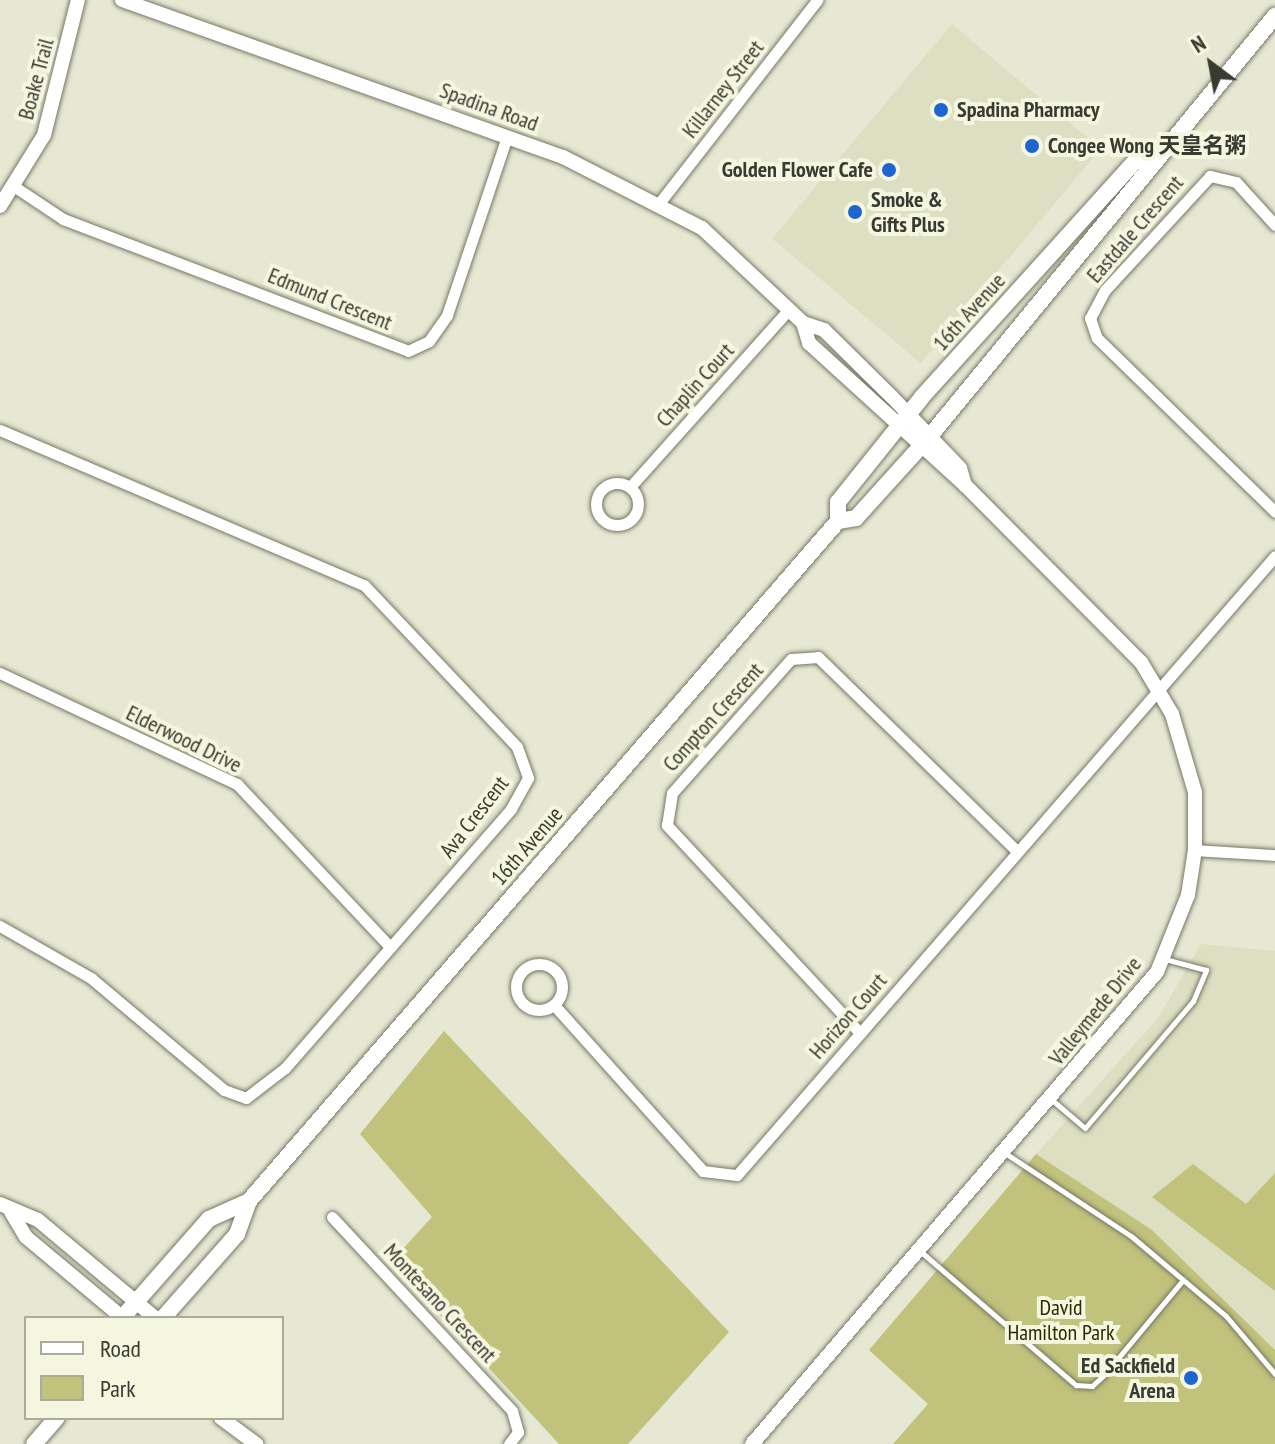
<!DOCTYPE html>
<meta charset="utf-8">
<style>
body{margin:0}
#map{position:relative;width:1275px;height:1444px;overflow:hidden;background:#e7e8d3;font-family:"PT Sans Narrow","Noto Sans SC",sans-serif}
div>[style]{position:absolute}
.built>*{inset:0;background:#dddfc2;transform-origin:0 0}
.green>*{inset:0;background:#c1c27c}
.roads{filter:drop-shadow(0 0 2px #777865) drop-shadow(0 0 2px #777865)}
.service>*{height:5px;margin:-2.5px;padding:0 2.5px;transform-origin:2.5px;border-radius:2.5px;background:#fff}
.minor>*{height:11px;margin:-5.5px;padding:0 5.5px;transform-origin:5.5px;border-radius:5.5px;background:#fff}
.minor>.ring{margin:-5.5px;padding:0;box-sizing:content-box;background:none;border:11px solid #fff;border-radius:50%}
.tertiary>*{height:14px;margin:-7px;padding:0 7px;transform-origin:7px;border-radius:7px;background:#fff}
.secondary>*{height:16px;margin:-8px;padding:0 8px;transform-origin:8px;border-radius:8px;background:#fff}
.dots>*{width:22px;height:22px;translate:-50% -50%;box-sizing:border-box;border:4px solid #f5f6e0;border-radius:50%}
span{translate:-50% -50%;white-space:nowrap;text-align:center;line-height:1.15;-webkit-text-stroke:8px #f5f6e0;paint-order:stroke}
.street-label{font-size:22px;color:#393a31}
.poi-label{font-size:22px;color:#393a31;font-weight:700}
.left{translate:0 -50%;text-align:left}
.right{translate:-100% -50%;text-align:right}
.park-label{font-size:22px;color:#2b2b00}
.legend{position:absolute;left:24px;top:1316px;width:260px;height:104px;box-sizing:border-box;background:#f5f6e0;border:2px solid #aaab9a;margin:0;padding:10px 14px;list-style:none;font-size:24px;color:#393a31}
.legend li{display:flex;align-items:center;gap:16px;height:40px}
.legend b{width:40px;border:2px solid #aaab9a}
.north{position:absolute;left:1171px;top:24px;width:80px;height:80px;-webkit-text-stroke:6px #f5f6e0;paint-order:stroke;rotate:328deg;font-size:22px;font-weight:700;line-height:32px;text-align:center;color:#393a31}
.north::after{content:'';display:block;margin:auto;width:28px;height:36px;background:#393a31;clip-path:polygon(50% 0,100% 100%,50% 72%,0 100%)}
</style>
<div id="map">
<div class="built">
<div style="left:952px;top:24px;width:194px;height:280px;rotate:40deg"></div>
<div style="clip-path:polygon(1201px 944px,1275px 951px,1275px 1350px,1152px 1230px,1036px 1154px,1158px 1018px)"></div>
</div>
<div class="green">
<div style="clip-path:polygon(444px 1031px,729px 1332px,628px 1444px,559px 1444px,391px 1262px,432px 1217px,360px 1134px)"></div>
<div style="clip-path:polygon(1036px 1154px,1152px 1230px,1275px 1350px,1275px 1444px,893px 1444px,928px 1404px,869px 1350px)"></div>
<div style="clip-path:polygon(1193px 1164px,1246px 1204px,1275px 1173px,1275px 1291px,1152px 1197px)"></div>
</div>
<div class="roads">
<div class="service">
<div style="left:1052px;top:1100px;width:43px;rotate:40.3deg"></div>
<div style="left:1085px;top:1128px;width:167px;rotate:-49.6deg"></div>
<div style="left:1193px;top:1001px;width:34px;rotate:-67deg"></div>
<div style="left:1206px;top:970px;width:42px;rotate:-165deg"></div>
<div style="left:1005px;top:1153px;width:151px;rotate:33.4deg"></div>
<div style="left:1131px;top:1236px;width:124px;rotate:40.1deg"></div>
<div style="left:1226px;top:1316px;width:76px;rotate:49.8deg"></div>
<div style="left:920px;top:1251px;width:206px;rotate:40.7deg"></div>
<div style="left:1076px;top:1385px;width:16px;rotate:4deg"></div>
<div style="left:1092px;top:1386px;width:16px;rotate:-43deg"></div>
<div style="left:1104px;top:1375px;width:124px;rotate:-50.3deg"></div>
</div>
<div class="minor">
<div style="left:15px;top:187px;width:58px;rotate:33.7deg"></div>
<div style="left:63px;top:219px;width:369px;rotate:20.9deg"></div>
<div style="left:408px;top:351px;width:23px;rotate:-25deg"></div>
<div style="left:429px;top:341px;width:32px;rotate:-55deg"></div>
<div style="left:447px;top:315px;width:188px;rotate:-71.4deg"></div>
<div style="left:660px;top:202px;width:256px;rotate:-52.1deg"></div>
<div style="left:1275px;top:225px;width:58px;rotate:-132.2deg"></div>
<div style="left:1236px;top:182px;width:27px;rotate:-167deg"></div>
<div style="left:1210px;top:176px;width:155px;rotate:132.6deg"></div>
<div style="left:1105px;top:290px;width:32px;rotate:118deg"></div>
<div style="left:1090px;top:318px;width:21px;rotate:71deg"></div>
<div style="left:1097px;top:338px;width:249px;rotate:44.3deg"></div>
<div style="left:0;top:430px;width:396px;rotate:23.1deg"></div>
<div style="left:364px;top:585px;width:223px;rotate:46.6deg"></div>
<div style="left:517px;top:747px;width:33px;rotate:70deg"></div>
<div style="left:528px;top:778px;width:35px;rotate:119deg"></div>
<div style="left:511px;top:809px;width:344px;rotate:131.1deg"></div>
<div style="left:285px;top:1068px;width:49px;rotate:142.4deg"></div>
<div style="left:246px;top:1098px;width:23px;rotate:-160deg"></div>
<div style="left:224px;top:1090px;width:174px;rotate:-139.9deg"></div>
<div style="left:91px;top:978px;width:105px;rotate:-150.3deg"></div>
<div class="ring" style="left:596px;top:483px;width:31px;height:31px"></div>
<div style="left:630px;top:487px;width:239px;rotate:-48.2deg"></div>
<div style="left:0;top:673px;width:262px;rotate:25.1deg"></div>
<div style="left:237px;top:784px;width:224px;rotate:46.8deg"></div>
<div style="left:1195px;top:850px;width:80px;rotate:3.6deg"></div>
<div class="ring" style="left:516px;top:964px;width:35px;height:35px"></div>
<div style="left:554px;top:1005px;width:223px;rotate:48.1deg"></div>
<div style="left:703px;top:1171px;width:34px;rotate:7deg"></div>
<div style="left:737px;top:1175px;width:820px;rotate:-49deg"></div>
<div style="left:860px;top:1033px;width:284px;rotate:-132.9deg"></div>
<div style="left:667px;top:825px;width:32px;rotate:-81deg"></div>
<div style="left:672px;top:793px;width:179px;rotate:-48.4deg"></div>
<div style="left:791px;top:659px;width:27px;rotate:-4deg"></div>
<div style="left:818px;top:657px;width:279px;rotate:44.3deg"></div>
<div style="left:332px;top:1217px;width:265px;rotate:47.1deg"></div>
<div style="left:512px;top:1411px;width:22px;rotate:74deg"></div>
<div style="left:518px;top:1432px;width:15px;rotate:127deg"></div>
</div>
<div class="tertiary">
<div style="left:122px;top:0;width:468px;rotate:19.6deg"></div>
<div style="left:563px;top:157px;width:156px;rotate:27.1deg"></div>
<div style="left:702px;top:228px;width:139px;rotate:43.2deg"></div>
<div style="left:803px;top:323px;width:21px;rotate:73deg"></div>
<div style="left:809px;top:343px;width:211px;rotate:42.3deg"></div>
<div style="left:965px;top:485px;width:250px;rotate:45.2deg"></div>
<div style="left:1141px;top:662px;width:61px;rotate:59.2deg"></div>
<div style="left:1172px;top:714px;width:81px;rotate:73.6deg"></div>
<div style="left:1195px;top:792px;width:58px;rotate:90deg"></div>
<div style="left:1195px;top:850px;width:46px;rotate:98.8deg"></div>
<div style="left:1188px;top:895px;width:83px;rotate:111.9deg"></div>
<div style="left:1157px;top:972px;width:622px;rotate:130.63deg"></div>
<div style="left:0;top:206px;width:84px;rotate:-58.2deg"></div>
<div style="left:44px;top:135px;width:139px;rotate:-75.9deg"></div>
<div style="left:803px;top:323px;width:22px;rotate:18deg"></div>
<div style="left:824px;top:330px;width:95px;rotate:44.6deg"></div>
<div style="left:892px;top:397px;width:98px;rotate:46.2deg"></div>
<div style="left:960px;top:468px;width:18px;rotate:74deg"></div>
<div style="left:0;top:1204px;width:41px;rotate:22.8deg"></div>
<div style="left:38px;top:1220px;width:153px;rotate:39.9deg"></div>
<div style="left:11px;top:1212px;width:29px;rotate:59deg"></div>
<div style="left:26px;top:1237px;width:126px;rotate:39.9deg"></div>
<div style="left:221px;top:1418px;width:44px;rotate:36.6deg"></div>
</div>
<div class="secondary">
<div style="left:838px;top:521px;width:19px;rotate:-90deg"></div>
<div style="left:838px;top:502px;width:134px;rotate:-51.3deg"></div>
<div style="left:922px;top:397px;width:319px;rotate:-47.9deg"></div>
<div style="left:1136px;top:160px;width:22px;rotate:-21deg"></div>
<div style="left:122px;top:1318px;width:132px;rotate:-48.7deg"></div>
<div style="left:209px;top:1219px;width:44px;rotate:-24.2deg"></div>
<div style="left:163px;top:1318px;width:112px;rotate:-48.6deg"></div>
<div style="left:237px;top:1234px;width:35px;rotate:-70deg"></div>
<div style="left:249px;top:1201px;width:900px;rotate:-49.1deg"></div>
<div style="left:838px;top:521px;width:18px;rotate:-9deg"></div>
<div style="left:856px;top:518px;width:110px;rotate:-47.9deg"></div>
<div style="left:930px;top:436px;width:544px;rotate:-50.6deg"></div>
<div style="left:34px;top:1444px;width:35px;rotate:-49deg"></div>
</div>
</div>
<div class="dots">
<div style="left:941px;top:110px;background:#1e65d0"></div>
<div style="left:1032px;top:146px;background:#1e65d0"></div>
<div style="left:889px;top:170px;background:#1e65d0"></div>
<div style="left:855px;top:212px;background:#1e65d0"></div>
<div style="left:1191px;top:1378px;background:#1e65d0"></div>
</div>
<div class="street-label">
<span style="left:36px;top:79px;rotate:-75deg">Boake Trail</span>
<span style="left:723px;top:89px;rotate:-52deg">Killarney Street</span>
<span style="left:489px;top:107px;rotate:20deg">Spadina Road</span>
<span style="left:1135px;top:229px;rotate:-49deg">Eastdale Crescent</span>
<span style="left:330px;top:299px;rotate:22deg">Edmund Crescent</span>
<span style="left:969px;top:312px;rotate:-48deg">16th Avenue</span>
<span style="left:695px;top:385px;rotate:-48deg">Chaplin Court</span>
<span style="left:713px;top:717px;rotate:-48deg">Compton Crescent</span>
<span style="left:184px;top:739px;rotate:26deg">Elderwood Drive</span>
<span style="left:474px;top:817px;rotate:-52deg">Ava Crescent</span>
<span style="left:527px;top:846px;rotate:-49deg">16th Avenue</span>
<span style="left:1095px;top:1011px;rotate:-51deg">Valleymede Drive</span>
<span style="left:848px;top:1016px;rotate:-49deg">Horizon Court</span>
<span style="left:440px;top:1303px;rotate:47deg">Montesano Crescent</span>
</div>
<div class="poi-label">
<span class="left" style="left:957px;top:110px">Spadina Pharmacy</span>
<span class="left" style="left:1048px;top:146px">Congee Wong 天皇名粥</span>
<span class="right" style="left:873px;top:170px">Golden Flower Cafe</span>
<span class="left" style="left:871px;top:212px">Smoke &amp;<br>Gifts Plus</span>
<span class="right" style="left:1175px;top:1378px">Ed Sackfield<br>Arena</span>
</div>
<div class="park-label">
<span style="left:1061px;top:1320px">David<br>Hamilton Park</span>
</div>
<ul class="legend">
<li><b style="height:10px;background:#fff"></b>Road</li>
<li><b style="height:22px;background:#c1c27c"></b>Park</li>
</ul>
<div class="north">N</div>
</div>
